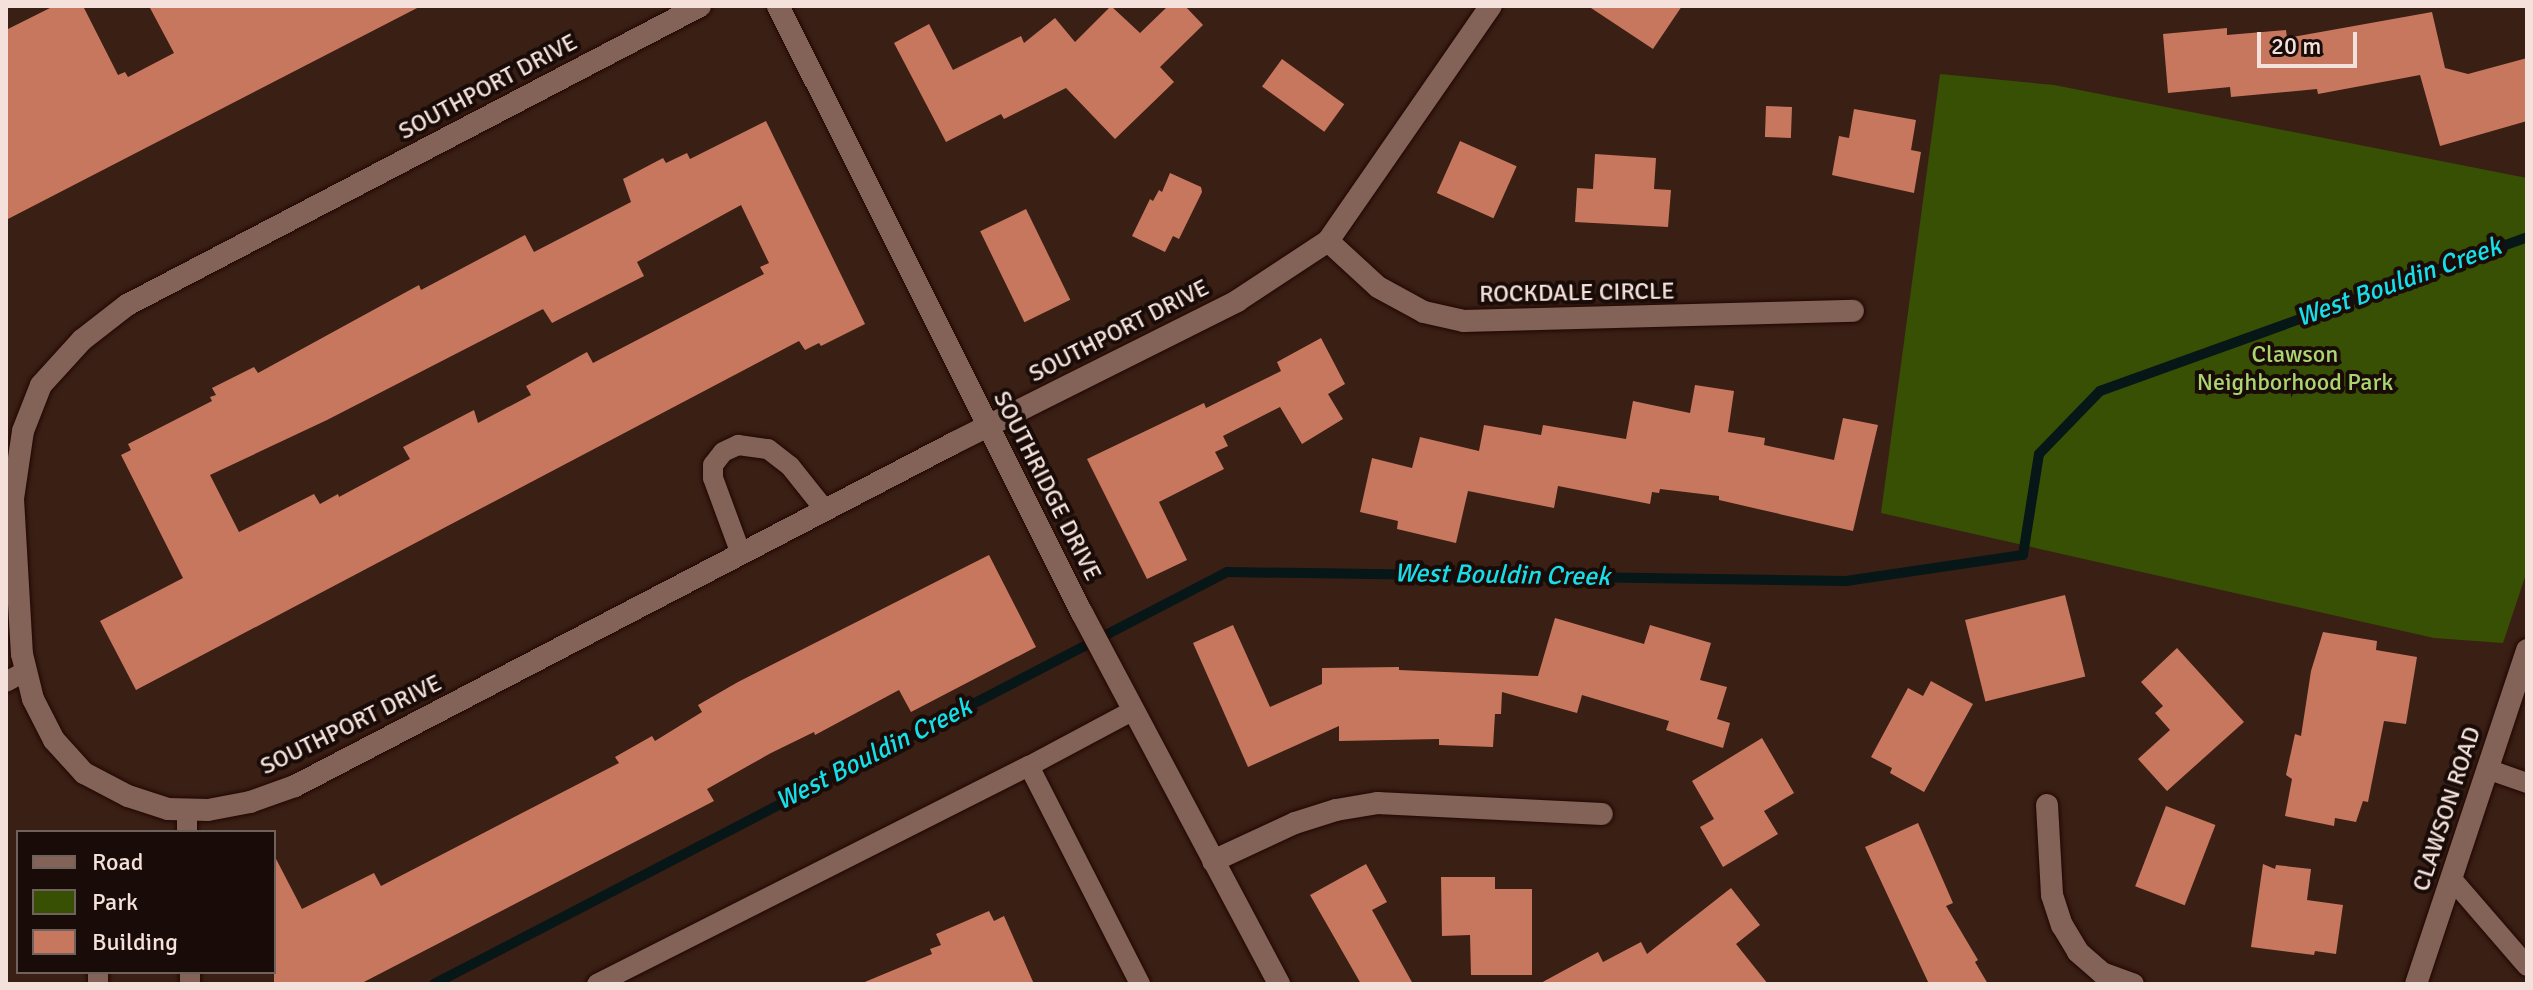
<!DOCTYPE html>
<style>
body{margin:0}
#map{position:relative;width:2533px;height:990px;overflow:hidden;background:#3a1f15;font-family:Signika,sans-serif}
div>[style]{position:absolute}
.green>*{inset:0;background:#375004}
.stream>*{height:10px;margin:-5px;padding:0 5px;transform-origin:5px;border-radius:5px;background:#071617}
.building>*{inset:0;background:#c8775f;transform-origin:0 0}
.roads{filter:drop-shadow(0 0 2px #200702) drop-shadow(0 0 2px #200702)}
.service>*{height:20px;margin:-10px;padding:0 10px;transform-origin:10px;border-radius:10px;background:#836257}
.minor>*{height:22px;margin:-11px;padding:0 11px;transform-origin:11px;border-radius:11px;background:#836257}
.tertiary>*{height:22px;margin:-11px;padding:0 11px;transform-origin:11px;border-radius:11px;background:#836257}
span{translate:-50% -50%;white-space:nowrap;text-align:center;line-height:1.15;-webkit-text-stroke:8px #190c08;paint-order:stroke}
.street-label{font-size:24px;color:#f4e1db}
.park-label{font-size:24px;color:#aad56f}
.water-label{font-size:26px;color:#16dfea;font-style:italic}
.frame{position:absolute;inset:0;border:8px solid #f4e1db;pointer-events:none}
.legend{position:absolute;left:16px;top:830px;width:260px;height:144px;box-sizing:border-box;background:#190c08;border:2px solid #71615c;margin:0;padding:10px 14px;list-style:none;font-size:24px;color:#f4e1db}
.legend li{display:flex;align-items:center;gap:16px;height:40px}
.legend b{width:40px;border:2px solid #71615c}
.scale{position:absolute;left:2257px;top:32px;width:100px;height:36px;box-sizing:border-box;border:4px solid #f4e1db;border-top:0;padding-left:10px;font-size:24px;line-height:28px;white-space:nowrap;color:#f4e1db;-webkit-text-stroke:6px #190c08;paint-order:stroke}
</style>
<div id="map">
<div class="green">
<div style="clip-path:polygon(1940px 74px,2054px 85px,2527px 178px,2527px 571px,2503px 643px,2434px 638px,1881px 513px)"></div>
</div>
<div class="stream">
<div style="left:434px;top:984px;width:894px;rotate:-27.45deg"></div>
<div style="left:1227px;top:572px;width:619px;rotate:0.83deg"></div>
<div style="left:1846px;top:581px;width:179px;rotate:-8.4deg"></div>
<div style="left:2023px;top:555px;width:102px;rotate:-81deg"></div>
<div style="left:2039px;top:454px;width:88px;rotate:-45.9deg"></div>
<div style="left:2100px;top:391px;width:454px;rotate:-19.8deg"></div>
</div>
<div class="building">
<div style="clip-path:polygon(54px 6px,83px 6px,118px 75px,125px 72px,128px 77px,174px 53px,149px 6px,421px 6px,6px 220px,6px 30px)"></div>
<div style="clip-path:polygon(1111px 6px,1140px 33px,1168px 6px,1185px 6px,1203px 25px,1160px 67px,1174px 82px,1115px 139px,1066px 88px,1004px 119px,1001px 114px,946px 142px,894px 43px,929px 24px,953px 70px,1021px 36px,1024px 43px,1055px 18px,1075px 42px)"></div>
<div style="clip-path:polygon(1588px 6px,1682px 6px,1653px 49px)"></div>
<div style="clip-path:polygon(2432px 12px,2445px 68px,2468px 74px,2527px 58px,2527px 121px,2440px 146px,2420px 75px,2318px 94px,2317px 89px,2231px 97px,2230px 87px,2168px 93px,2163px 34px,2227px 28px,2227px 35px,2286px 30px,2287px 38px)"></div>
<div style="left:1282px;top:59px;width:77px;height:34px;rotate:36deg"></div>
<div style="left:1766px;top:106px;width:26px;height:31px;rotate:2deg"></div>
<div style="clip-path:polygon(1854px 109px,1916px 120px,1911px 150px,1921px 152px,1914px 193px,1832px 175px,1839px 136px,1849px 138px)"></div>
<div style="clip-path:polygon(evenodd,766px 121px,865px 324px,821px 346px,819px 343px,805px 350px,799px 341px,136px 690px,100px 621px,183px 578px,121px 455px,131px 450px,128px 444px,212px 401px,210px 397px,216px 395px,212px 388px,254px 367px,258px 373px,419px 285px,421px 290px,525px 235px,534px 252px,631px 202px,623px 179px,663px 158px,666px 163px,687px 153px,690px 159px,766px 121px,741px 205px,769px 263px,760px 267px,764px 274px,593px 363px,587px 352px,526px 386px,531px 395px,478px 423px,474px 410px,403px 447px,410px 459px,339px 497px,338px 494px,320px 504px,314px 494px,239px 532px,210px 475px,327px 420px,543px 309px,552px 323px,644px 276px,637px 262px,741px 205px)"></div>
<div style="left:1460px;top:141px;width:62px;height:57px;rotate:24deg"></div>
<div style="clip-path:polygon(1595px 154px,1656px 158px,1654px 189px,1671px 190px,1668px 227px,1575px 222px,1577px 188px,1593px 189px)"></div>
<div style="clip-path:polygon(1170px 173px,1201px 187px,1202px 192px,1179px 239px,1173px 236px,1165px 252px,1132px 236px,1150px 199px,1153px 201px,1159px 190px,1162px 192px)"></div>
<div style="left:1026px;top:209px;width:101px;height:51px;rotate:64deg"></div>
<div style="clip-path:polygon(1321px 338px,1345px 384px,1328px 394px,1343px 419px,1302px 444px,1280px 407px,1223px 436px,1228px 446px,1215px 452px,1224px 469px,1159px 502px,1187px 560px,1147px 579px,1087px 459px,1204px 403px,1206px 408px,1281px 371px,1277px 362px)"></div>
<div style="clip-path:polygon(1695px 385px,1734px 391px,1728px 432px,1765px 438px,1764px 445px,1834px 460px,1843px 418px,1878px 425px,1853px 531px,1719px 500px,1719px 496px,1660px 489px,1659px 493px,1652px 492px,1650px 504px,1558px 486px,1554px 508px,1468px 491px,1456px 543px,1397px 529px,1398px 521px,1360px 512px,1372px 458px,1412px 468px,1420px 437px,1479px 451px,1484px 425px,1541px 435px,1543px 425px,1626px 439px,1633px 401px,1690px 413px)"></div>
<div style="clip-path:polygon(989px 555px,1036px 647px,911px 712px,899px 690px,815px 735px,814px 732px,771px 753px,707px 789px,714px 801px,360px 984px,274px 984px,274px 855px,302px 909px,374px 873px,381px 886px,619px 763px,615px 757px,652px 736px,655px 741px,702px 712px,698px 705px,738px 682px)"></div>
<div style="left:2065px;top:595px;width:84px;height:103px;rotate:76deg"></div>
<div style="clip-path:polygon(1555px 618px,1644px 644px,1650px 625px,1711px 643px,1700px 680px,1727px 687px,1717px 719px,1730px 723px,1723px 748px,1666px 730px,1669px 721px,1582px 695px,1577px 713px,1502px 692px,1501px 714px,1495px 714px,1493px 747px,1439px 745px,1439px 739px,1339px 741px,1339px 726px,1248px 767px,1193px 643px,1233px 625px,1270px 707px,1322px 684px,1322px 668px,1399px 667px,1399px 670px,1538px 676px)"></div>
<div style="clip-path:polygon(2323px 632px,2377px 641px,2376px 650px,2417px 657px,2406px 724px,2384px 721px,2368px 802px,2363px 801px,2356px 822px,2335px 818px,2334px 826px,2285px 816px,2292px 779px,2286px 775px,2295px 734px,2301px 736px,2311px 671px)"></div>
<div style="clip-path:polygon(2177px 648px,2244px 722px,2167px 791px,2138px 759px,2170px 730px,2155px 713px,2163px 706px,2141px 682px)"></div>
<div style="clip-path:polygon(1931px 681px,1973px 704px,1924px 792px,1890px 773px,1892px 768px,1871px 757px,1908px 688px,1923px 696px)"></div>
<div style="clip-path:polygon(1762px 738px,1794px 793px,1764px 811px,1778px 834px,1723px 867px,1700px 827px,1714px 819px,1692px 781px)"></div>
<div style="left:2166px;top:806px;width:53px;height:86px;rotate:21deg"></div>
<div style="clip-path:polygon(1918px 823px,1953px 903px,1946px 906px,1978px 960px,1975px 962px,1988px 984px,1929px 984px,1865px 847px)"></div>
<div style="clip-path:polygon(1366px 864px,1387px 902px,1372px 910px,1413px 984px,1361px 984px,1310px 895px)"></div>
<div style="clip-path:polygon(2263px 864px,2275px 869px,2276px 865px,2311px 869px,2307px 900px,2343px 905px,2336px 954px,2315px 951px,2314px 955px,2251px 947px)"></div>
<div style="clip-path:polygon(1441px 877px,1495px 877px,1495px 889px,1532px 889px,1532px 975px,1471px 975px,1470px 935px,1442px 936px)"></div>
<div style="clip-path:polygon(1731px 888px,1760px 925px,1736px 944px,1768px 984px,1539px 984px,1598px 952px,1603px 962px,1641px 942px,1647px 954px)"></div>
<div style="clip-path:polygon(989px 911px,994px 921px,1004px 916px,1034px 984px,860px 984px,932px 954px,930px 949px,941px 945px,936px 934px)"></div>
</div>
<div class="roads">
<div class="service">
<div style="left:741px;top:554px;width:81px;rotate:-110.2deg"></div>
<div style="left:713px;top:478px;width:13px;rotate:-90deg"></div>
<div style="left:713px;top:465px;width:16px;rotate:-52deg"></div>
<div style="left:723px;top:452px;width:17px;rotate:-25deg"></div>
<div style="left:738px;top:445px;width:30px;rotate:8deg"></div>
<div style="left:768px;top:449px;width:28px;rotate:38deg"></div>
<div style="left:790px;top:466px;width:56px;rotate:51.5deg"></div>
<div style="left:6px;top:682px;width:23px;rotate:-29deg"></div>
<div style="left:1029px;top:766px;width:119px;rotate:-28.1deg"></div>
<div style="left:2487px;top:769px;width:42px;rotate:19.3deg"></div>
<div style="left:187px;top:809px;width:23px;rotate:90deg"></div>
<div style="left:2451px;top:878px;width:116px;rotate:49.2deg"></div>
<div style="left:190px;top:972px;width:12px;rotate:90deg"></div>
<div style="left:98px;top:984px;width:12px;rotate:-90deg"></div>
<div style="left:597px;top:984px;width:484px;rotate:-26.8deg"></div>
<div style="left:1029px;top:766px;width:245px;rotate:63deg"></div>
</div>
<div class="minor">
<div style="left:700px;top:6px;width:646px;rotate:152.44deg"></div>
<div style="left:127px;top:305px;width:57px;rotate:142.1deg"></div>
<div style="left:82px;top:340px;width:61px;rotate:132.3deg"></div>
<div style="left:41px;top:385px;width:49px;rotate:111.4deg"></div>
<div style="left:23px;top:431px;width:69px;rotate:98.4deg"></div>
<div style="left:13px;top:499px;width:155px;rotate:86.7deg"></div>
<div style="left:22px;top:654px;width:46px;rotate:76.3deg"></div>
<div style="left:33px;top:699px;width:46px;rotate:62.9deg"></div>
<div style="left:54px;top:740px;width:45px;rotate:47.7deg"></div>
<div style="left:84px;top:773px;width:50px;rotate:27.6deg"></div>
<div style="left:128px;top:796px;width:42px;rotate:18deg"></div>
<div style="left:168px;top:809px;width:40px;rotate:1.4deg"></div>
<div style="left:208px;top:810px;width:43px;rotate:-10.8deg"></div>
<div style="left:250px;top:802px;width:48px;rotate:-19.6deg"></div>
<div style="left:295px;top:786px;width:743px;rotate:-27.5deg"></div>
<div style="left:954px;top:443px;width:317px;rotate:-26.6deg"></div>
<div style="left:1237px;top:301px;width:109px;rotate:-33.4deg"></div>
<div style="left:1328px;top:241px;width:286px;rotate:-55.3deg"></div>
<div style="left:1328px;top:241px;width:68px;rotate:42.6deg"></div>
<div style="left:1378px;top:287px;width:52px;rotate:28.5deg"></div>
<div style="left:1424px;top:312px;width:41px;rotate:12.7deg"></div>
<div style="left:1464px;top:321px;width:389px;rotate:-1.5deg"></div>
<div style="left:2047px;top:805px;width:90px;rotate:86.8deg"></div>
<div style="left:2052px;top:895px;width:32px;rotate:72deg"></div>
<div style="left:2062px;top:925px;width:31px;rotate:59deg"></div>
<div style="left:2078px;top:952px;width:32px;rotate:41deg"></div>
<div style="left:2102px;top:973px;width:33px;rotate:20deg"></div>
<div style="left:1213px;top:861px;width:90px;rotate:-24.9deg"></div>
<div style="left:1295px;top:823px;width:43px;rotate:-17.6deg"></div>
<div style="left:1336px;top:810px;width:43px;rotate:-9.5deg"></div>
<div style="left:1378px;top:803px;width:224px;rotate:2.8deg"></div>
</div>
<div class="tertiary">
<div style="left:778px;top:6px;width:679px;rotate:63.4deg"></div>
<div style="left:1082px;top:613px;width:420px;rotate:62deg"></div>
<div style="left:2416px;top:984px;width:352px;rotate:-71.6deg"></div>
</div>
</div>
<div class="street-label">
<span style="left:488px;top:87px;rotate:-28deg">SOUTHPORT DRIVE</span>
<span style="left:1577px;top:293px;rotate:-1deg">ROCKDALE CIRCLE</span>
<span style="left:1119px;top:331px;rotate:-27deg">SOUTHPORT DRIVE</span>
<span style="left:1047px;top:486px;rotate:63deg">SOUTHRIDGE DRIVE</span>
<span style="left:351px;top:725px;rotate:-26deg">SOUTHPORT DRIVE</span>
<span style="left:2447px;top:809px;rotate:-72deg">CLAWSON ROAD</span>
</div>
<div class="park-label">
<span style="left:2295px;top:369px">Clawson<br>Neighborhood Park</span>
</div>
<div class="water-label">
<span style="left:2399px;top:283px;rotate:-20deg">West Bouldin Creek</span>
<span style="left:1502px;top:576px;rotate:1deg">West Bouldin Creek</span>
<span style="left:874px;top:755px;rotate:-27deg">West Bouldin Creek</span>
</div>
<div class="frame"></div>
<ul class="legend">
<li><b style="height:10px;background:#836257"></b>Road</li>
<li><b style="height:22px;background:#375004"></b>Park</li>
<li><b style="height:22px;background:#c8775f"></b>Building</li>
</ul>
<div class="scale">20 m</div>
</div>
